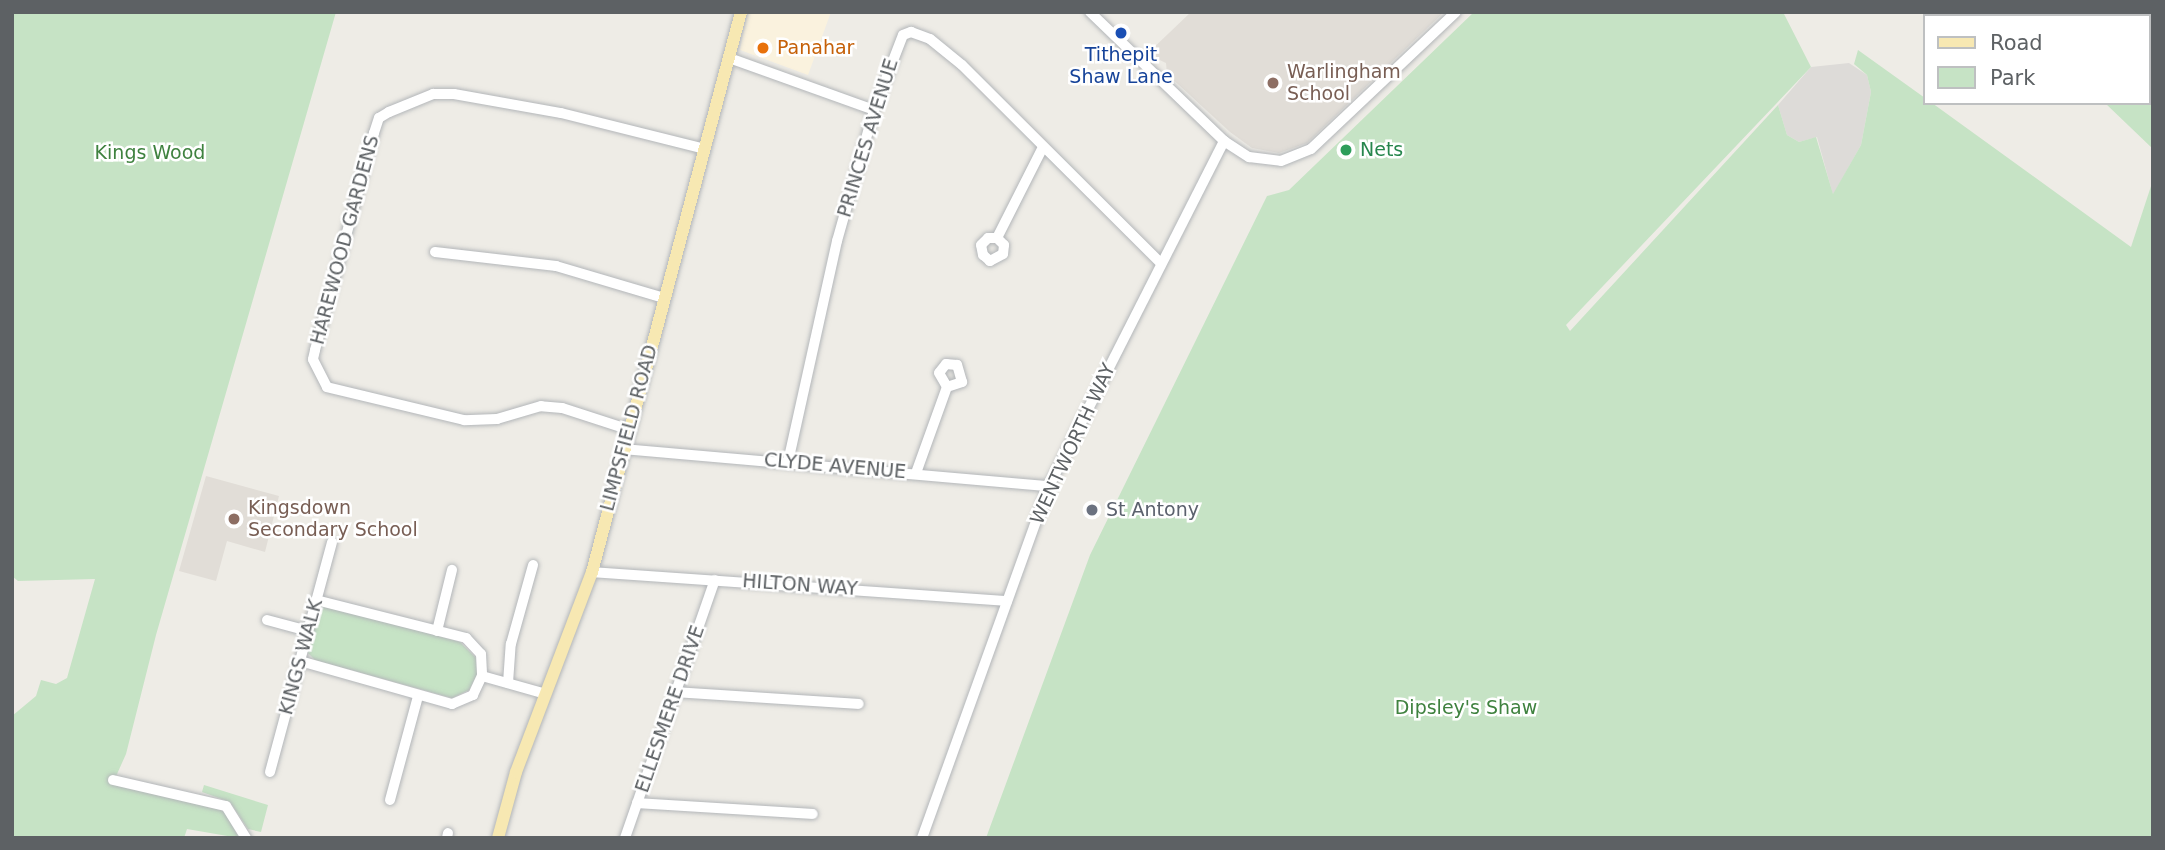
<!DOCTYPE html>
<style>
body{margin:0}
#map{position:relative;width:2165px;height:850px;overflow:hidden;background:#eeece6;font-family:"DejaVu Sans",sans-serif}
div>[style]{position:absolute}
.commercial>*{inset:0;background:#faf2de}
.industrial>*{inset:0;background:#dddbd8}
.education>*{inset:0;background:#e1ddd7}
.green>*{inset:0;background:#c6e3c5}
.roads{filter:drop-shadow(0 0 2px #b3b6b9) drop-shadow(0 0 2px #b3b6b9)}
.minor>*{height:10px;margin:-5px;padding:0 5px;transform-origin:5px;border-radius:5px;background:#fff}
.major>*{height:12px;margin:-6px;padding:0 6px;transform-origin:6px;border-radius:6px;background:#f7e8b2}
.dots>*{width:19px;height:19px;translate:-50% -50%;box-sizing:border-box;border:4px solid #fff;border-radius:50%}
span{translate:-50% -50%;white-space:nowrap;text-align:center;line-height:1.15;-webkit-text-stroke:5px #fff;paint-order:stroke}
.food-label{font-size:19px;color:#c56008}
.left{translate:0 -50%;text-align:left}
.transit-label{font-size:19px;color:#164399}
.education-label{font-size:19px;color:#785e54}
.street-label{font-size:19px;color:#5d6164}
.leisure-label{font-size:19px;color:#27864d}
.park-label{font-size:19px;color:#3f823f}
.worship-label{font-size:19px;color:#5b616d}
.frame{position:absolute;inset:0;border:14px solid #5d6164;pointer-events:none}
.legend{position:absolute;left:1923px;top:14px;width:228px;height:91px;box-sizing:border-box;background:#fff;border:2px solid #bec0c1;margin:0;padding:9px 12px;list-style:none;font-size:21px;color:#5d6164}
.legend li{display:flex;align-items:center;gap:14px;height:35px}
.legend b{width:35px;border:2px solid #bec0c1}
</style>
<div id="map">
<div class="commercial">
<div style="clip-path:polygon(748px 12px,831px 12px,808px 75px,740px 50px)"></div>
</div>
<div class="industrial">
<div style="clip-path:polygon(1849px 63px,1867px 75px,1871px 92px,1861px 145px,1833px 195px,1817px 137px,1799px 142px,1787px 135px,1778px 105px,1811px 67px)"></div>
</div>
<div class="education">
<div style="clip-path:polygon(1191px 12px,1444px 12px,1307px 143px,1279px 153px,1252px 148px,1230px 132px,1167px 74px,1166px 63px,1147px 54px)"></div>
<div style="clip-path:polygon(206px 476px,279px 496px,265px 552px,227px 541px,216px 581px,179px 571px)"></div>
</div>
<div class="green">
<div style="clip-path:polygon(12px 12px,336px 12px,156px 635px,126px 754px,113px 783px,224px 811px,239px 838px,187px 829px,184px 838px,12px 838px,12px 716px,36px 696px,41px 680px,56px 684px,67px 678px,95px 579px,18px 581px,12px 576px)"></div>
<div style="clip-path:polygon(1474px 12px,1783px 12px,1811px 67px,1566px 325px,1570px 331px,1778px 105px,1787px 135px,1799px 142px,1816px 137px,1833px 194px,1861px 145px,1871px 92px,1867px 75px,1854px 64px,1858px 50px,1925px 98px,1925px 103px,1932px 103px,2131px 247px,2153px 180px,2153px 838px,986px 838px,1090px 555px,1267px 196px,1289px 190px)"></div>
<div style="clip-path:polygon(2022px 12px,2153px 12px,2153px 149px,2105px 103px,2149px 103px,2149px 16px)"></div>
<div style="clip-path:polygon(323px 605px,460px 642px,476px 658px,477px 675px,469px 690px,452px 698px,315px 660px,307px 652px,317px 611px)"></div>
<div style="clip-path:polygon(204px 785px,268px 805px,261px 832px,248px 829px,230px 802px,202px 792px)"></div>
</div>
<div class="roads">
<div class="minor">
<div style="left:1090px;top:12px;width:186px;rotate:43.9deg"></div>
<div style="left:1224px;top:141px;width:30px;rotate:33deg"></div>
<div style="left:1249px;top:157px;width:32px;rotate:7deg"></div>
<div style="left:1281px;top:161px;width:32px;rotate:-22deg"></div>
<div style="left:1311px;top:149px;width:199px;rotate:-43.4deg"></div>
<div style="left:729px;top:58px;width:154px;rotate:19.7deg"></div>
<div style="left:997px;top:238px;width:10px;rotate:45deg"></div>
<div style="left:1004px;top:245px;width:9px;rotate:96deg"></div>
<div style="left:1003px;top:254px;width:15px;rotate:152deg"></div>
<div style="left:990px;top:261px;width:9px;rotate:-139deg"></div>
<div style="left:983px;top:255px;width:10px;rotate:-101deg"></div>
<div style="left:981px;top:245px;width:10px;rotate:-45deg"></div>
<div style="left:988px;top:238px;width:9px"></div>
<div style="left:997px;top:238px;width:102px;rotate:-63.2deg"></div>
<div style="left:435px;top:252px;width:122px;rotate:6.6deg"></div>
<div style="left:556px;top:266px;width:113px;rotate:16.5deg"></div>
<div style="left:627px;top:429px;width:68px;rotate:-162.1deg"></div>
<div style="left:562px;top:408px;width:21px;rotate:-175deg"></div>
<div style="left:541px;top:406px;width:46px;rotate:163.5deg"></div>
<div style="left:497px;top:419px;width:33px;rotate:178deg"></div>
<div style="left:464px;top:420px;width:141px;rotate:-166.5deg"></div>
<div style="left:327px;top:387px;width:31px;rotate:-117deg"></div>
<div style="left:313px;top:359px;width:9px;rotate:-77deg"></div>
<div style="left:315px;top:350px;width:225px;rotate:-74.8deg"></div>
<div style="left:374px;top:133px;width:16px;rotate:-72deg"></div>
<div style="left:379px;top:118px;width:12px;rotate:-31deg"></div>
<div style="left:389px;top:112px;width:48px;rotate:-22.2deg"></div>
<div style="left:433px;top:94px;width:21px"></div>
<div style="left:454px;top:94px;width:109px;rotate:10.1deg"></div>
<div style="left:561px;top:113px;width:148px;rotate:14deg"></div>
<div style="left:622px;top:449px;width:429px;rotate:5deg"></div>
<div style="left:788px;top:462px;width:226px;rotate:-77.5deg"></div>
<div style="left:837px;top:241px;width:136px;rotate:-74.2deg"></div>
<div style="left:874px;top:110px;width:80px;rotate:-68.9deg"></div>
<div style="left:903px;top:35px;width:9px;rotate:-21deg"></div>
<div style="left:911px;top:32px;width:20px;rotate:20deg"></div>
<div style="left:930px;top:39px;width:41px;rotate:39.1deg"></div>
<div style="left:962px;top:65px;width:279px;rotate:44.9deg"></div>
<div style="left:916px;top:473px;width:91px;rotate:-70.2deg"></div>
<div style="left:947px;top:387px;width:16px;rotate:-18deg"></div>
<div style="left:962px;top:382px;width:18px;rotate:-106deg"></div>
<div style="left:957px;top:365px;width:11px;rotate:-175deg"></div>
<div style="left:946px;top:364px;width:11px;rotate:128deg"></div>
<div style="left:939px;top:373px;width:16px;rotate:60deg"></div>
<div style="left:592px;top:572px;width:416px;rotate:4deg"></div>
<div style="left:316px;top:600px;width:155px;rotate:14.2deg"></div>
<div style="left:466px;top:638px;width:22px;rotate:47deg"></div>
<div style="left:481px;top:654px;width:22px;rotate:87deg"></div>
<div style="left:267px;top:620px;width:42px;rotate:15deg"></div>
<div style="left:437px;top:631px;width:63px;rotate:-76.2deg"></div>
<div style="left:300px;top:661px;width:158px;rotate:15.8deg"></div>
<div style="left:452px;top:704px;width:23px;rotate:-23deg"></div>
<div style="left:473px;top:695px;width:21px;rotate:-65deg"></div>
<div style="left:482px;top:676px;width:66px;rotate:15.7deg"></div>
<div style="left:508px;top:683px;width:39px;rotate:-86deg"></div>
<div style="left:511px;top:644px;width:82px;rotate:-74.4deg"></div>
<div style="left:675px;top:692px;width:184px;rotate:3.7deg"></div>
<div style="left:270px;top:772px;width:238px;rotate:-74.9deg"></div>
<div style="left:113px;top:780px;width:116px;rotate:13deg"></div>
<div style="left:226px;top:806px;width:38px;rotate:58deg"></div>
<div style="left:390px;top:800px;width:108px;rotate:-74.9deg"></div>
<div style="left:637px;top:803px;width:176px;rotate:3.6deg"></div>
<div style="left:447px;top:838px;width:5px;rotate:-79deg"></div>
<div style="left:625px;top:838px;width:273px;rotate:-70.8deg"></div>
<div style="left:922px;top:838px;width:374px;rotate:-70.2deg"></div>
<div style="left:1049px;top:486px;width:387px;rotate:-63.1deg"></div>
</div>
<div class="major">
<div style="left:498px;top:838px;width:68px;rotate:-74.7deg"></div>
<div style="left:516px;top:772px;width:214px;rotate:-69.2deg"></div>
<div style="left:592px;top:572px;width:579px;rotate:-75.1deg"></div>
</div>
</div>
<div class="dots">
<div style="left:1121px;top:33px;background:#1a4fb4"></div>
<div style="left:763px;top:48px;background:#e8710a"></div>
<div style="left:1273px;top:83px;background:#8d6e63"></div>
<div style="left:1346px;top:150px;background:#2e9e5b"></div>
<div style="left:1092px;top:510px;background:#6b7280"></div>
<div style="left:234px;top:519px;background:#8d6e63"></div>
</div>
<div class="food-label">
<span class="left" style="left:777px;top:48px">Panahar</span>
</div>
<div class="transit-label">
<span style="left:1121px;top:66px">Tithepit<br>Shaw Lane</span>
</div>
<div class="education-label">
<span class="left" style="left:1287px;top:83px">Warlingham<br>School</span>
<span class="left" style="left:248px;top:519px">Kingsdown<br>Secondary School</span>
</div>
<div class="street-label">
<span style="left:868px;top:138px;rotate:-73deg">PRINCES AVENUE</span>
<span style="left:345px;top:240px;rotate:-75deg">HAREWOOD GARDENS</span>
<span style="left:629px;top:428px;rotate:-75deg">LIMPSFIELD ROAD</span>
<span style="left:1073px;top:444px;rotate:-65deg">WENTWORTH WAY</span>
<span style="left:835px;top:466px;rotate:5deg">CLYDE AVENUE</span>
<span style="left:800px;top:585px;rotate:4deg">HILTON WAY</span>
<span style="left:301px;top:657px;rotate:-75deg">KINGS WALK</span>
<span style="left:670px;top:709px;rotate:-71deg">ELLESMERE DRIVE</span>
</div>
<div class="leisure-label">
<span class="left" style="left:1360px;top:150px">Nets</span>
</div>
<div class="park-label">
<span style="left:150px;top:153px">Kings Wood</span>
<span style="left:1466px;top:708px">Dipsley's Shaw</span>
</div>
<div class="worship-label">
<span class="left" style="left:1106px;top:510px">St Antony</span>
</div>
<div class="frame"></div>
<ul class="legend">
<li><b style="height:9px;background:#f7e8b2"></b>Road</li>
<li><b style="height:19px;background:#c6e3c5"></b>Park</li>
</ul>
</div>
